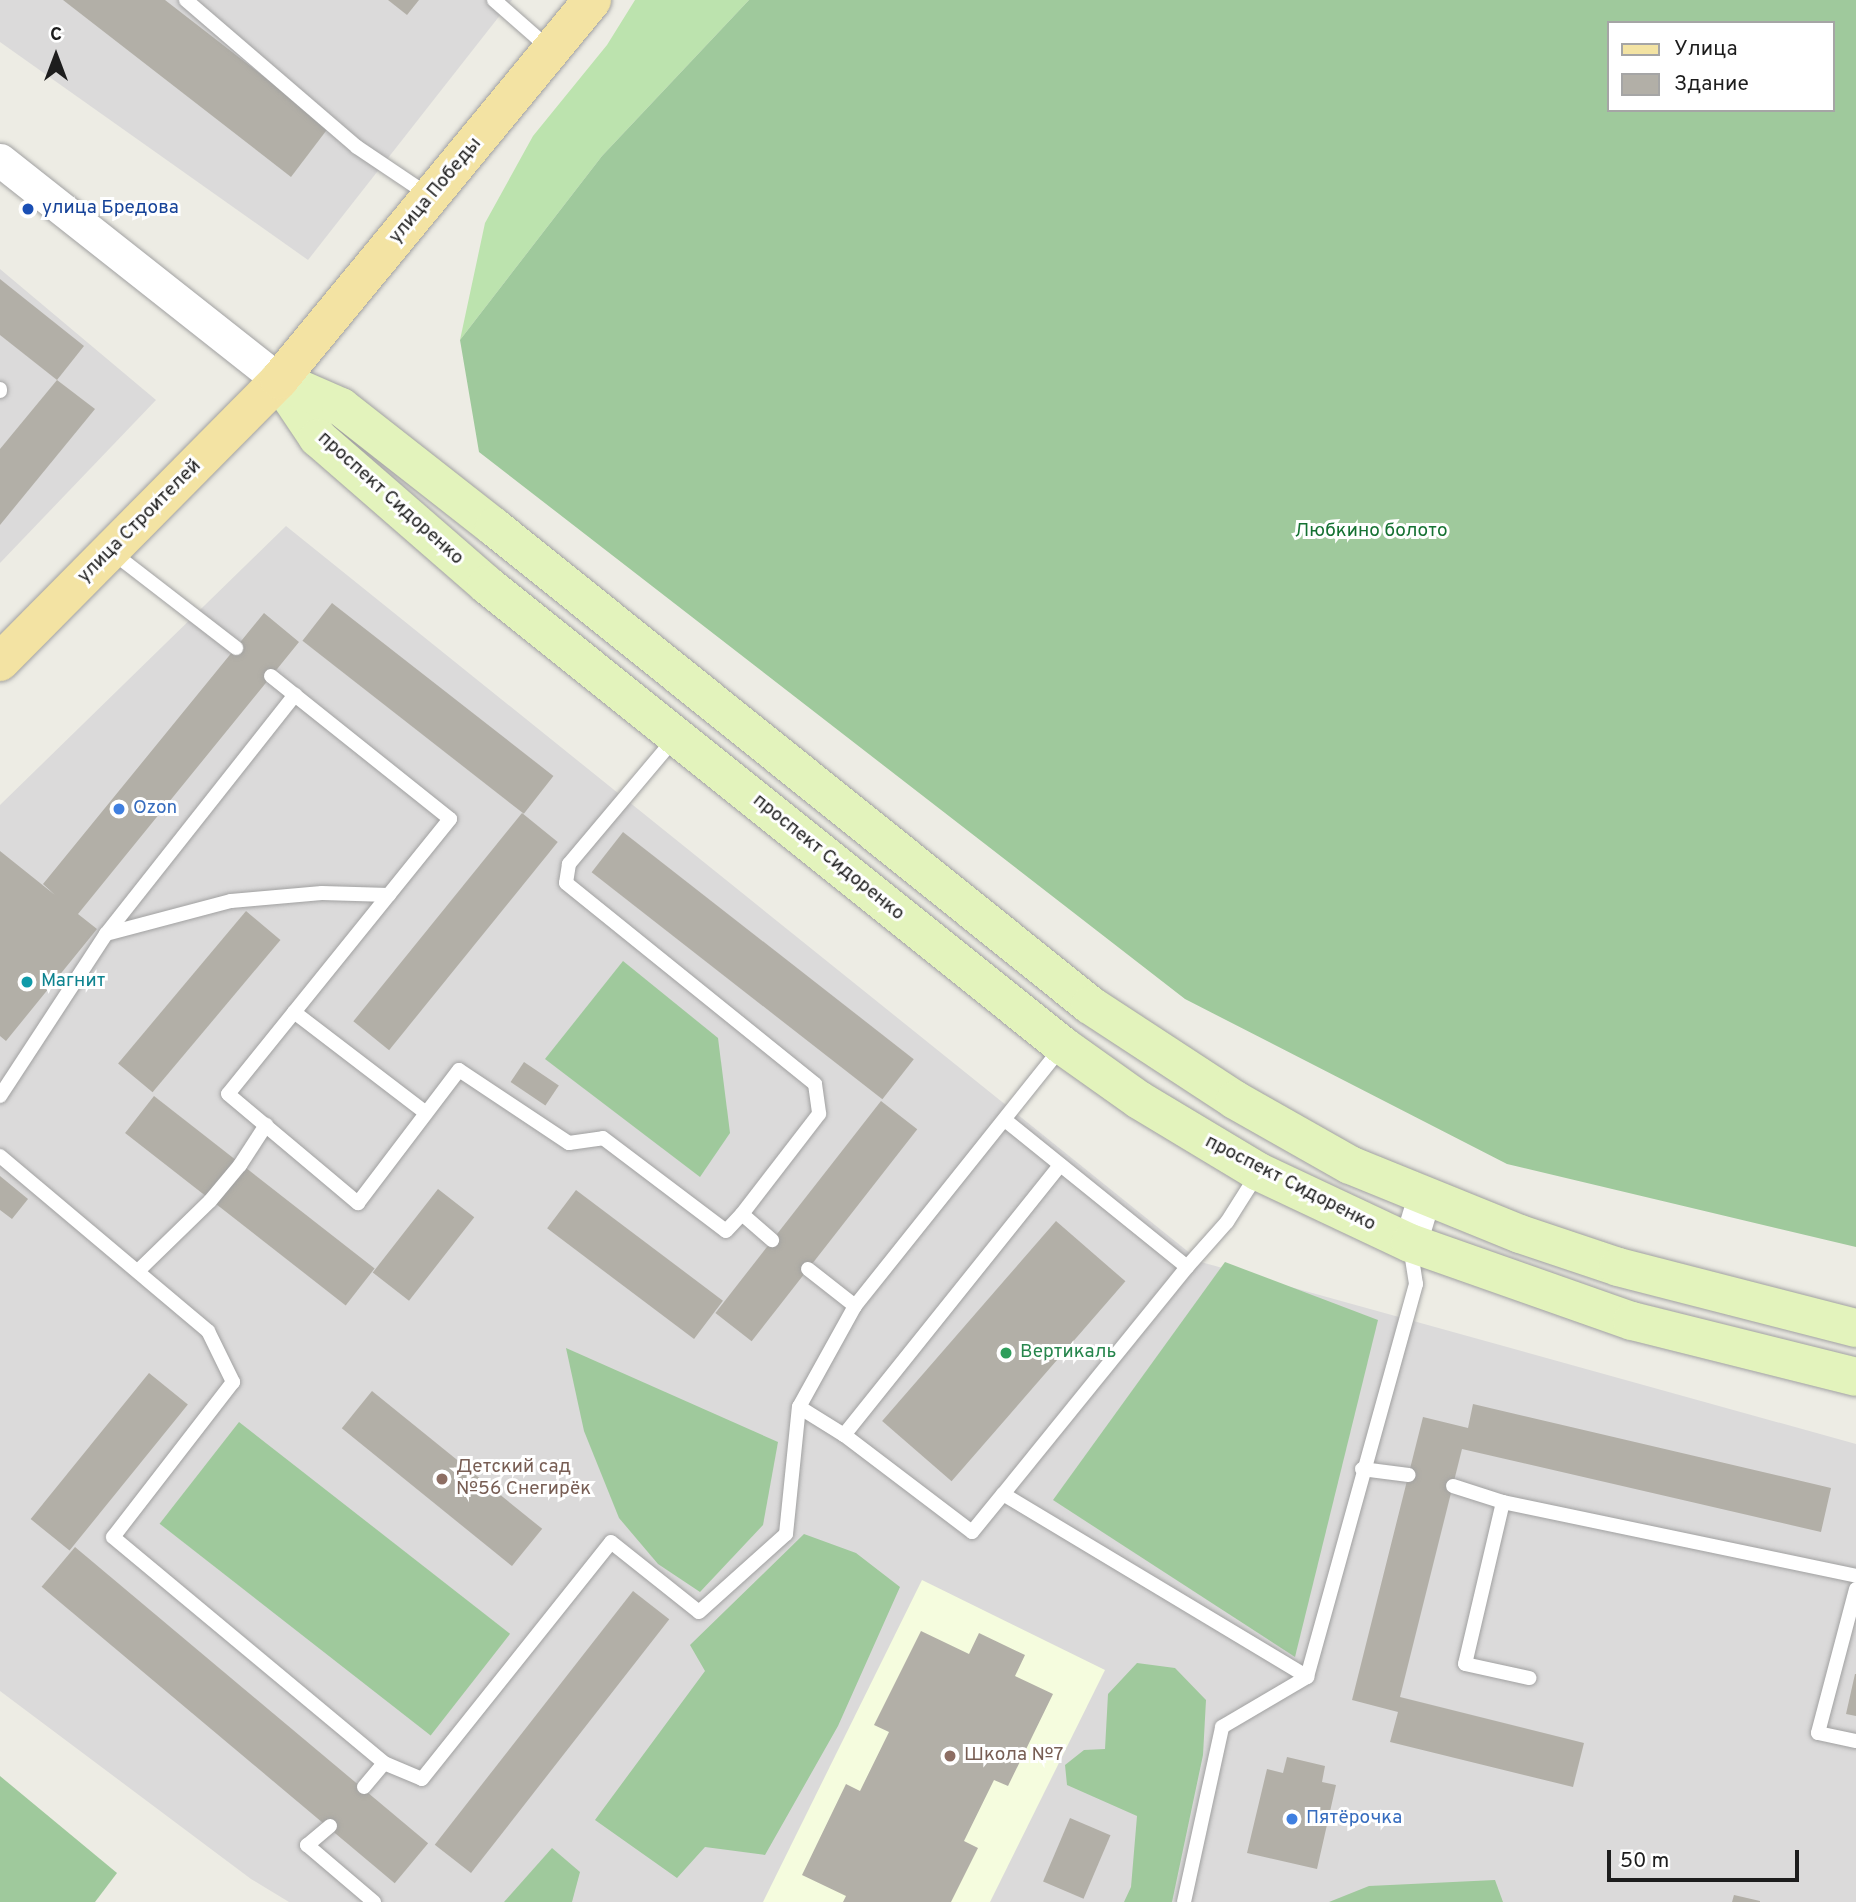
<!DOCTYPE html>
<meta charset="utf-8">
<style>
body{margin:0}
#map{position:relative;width:1856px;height:1902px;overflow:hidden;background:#edece4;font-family:Overpass,sans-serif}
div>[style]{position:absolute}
.residential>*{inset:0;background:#dbdada}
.education>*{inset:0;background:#f5fcde}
.grass>*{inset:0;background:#bce3ae}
.forest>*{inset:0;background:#9fc99c;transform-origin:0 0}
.building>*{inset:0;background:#b2afa7;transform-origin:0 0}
.roads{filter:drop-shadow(0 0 2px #a1a1a1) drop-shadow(0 0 2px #a1a1a1)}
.service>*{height:14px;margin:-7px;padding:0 7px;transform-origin:7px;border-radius:7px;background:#fff}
.tertiary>*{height:33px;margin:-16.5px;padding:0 16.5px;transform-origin:16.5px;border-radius:16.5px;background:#fff}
.secondary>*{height:38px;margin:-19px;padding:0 19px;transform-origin:19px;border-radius:19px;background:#e3f3bc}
.primary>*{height:38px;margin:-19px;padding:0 19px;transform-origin:19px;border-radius:19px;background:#f3e3a3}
.dots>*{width:19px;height:19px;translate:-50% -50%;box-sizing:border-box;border:4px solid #fff;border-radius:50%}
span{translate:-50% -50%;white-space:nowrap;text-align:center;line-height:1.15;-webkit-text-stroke:6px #fff;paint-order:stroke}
.street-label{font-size:19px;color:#1d1d1d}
.transit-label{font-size:19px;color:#164399}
.left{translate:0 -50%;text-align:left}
.park-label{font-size:19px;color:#157132}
.shop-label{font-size:19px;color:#366cbe}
.culture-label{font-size:19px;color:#0d838f}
.leisure-label{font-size:19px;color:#27864d}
.education-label{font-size:19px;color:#785e54}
.legend{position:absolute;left:1607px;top:21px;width:228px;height:91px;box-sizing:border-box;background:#fff;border:2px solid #a5a5a5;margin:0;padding:9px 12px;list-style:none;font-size:21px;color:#1d1d1d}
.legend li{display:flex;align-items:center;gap:14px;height:35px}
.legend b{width:35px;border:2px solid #a5a5a5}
.north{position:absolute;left:21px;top:21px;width:70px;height:70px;-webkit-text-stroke:5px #fff;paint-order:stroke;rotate:0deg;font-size:19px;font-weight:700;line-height:28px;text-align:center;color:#1d1d1d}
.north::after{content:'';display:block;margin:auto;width:24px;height:32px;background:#1d1d1d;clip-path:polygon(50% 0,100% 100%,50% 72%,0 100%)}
.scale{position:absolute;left:1607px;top:1850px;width:192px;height:32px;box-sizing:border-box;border:4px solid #1d1d1d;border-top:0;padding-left:9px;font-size:21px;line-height:24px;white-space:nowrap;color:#1d1d1d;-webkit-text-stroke:5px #fff;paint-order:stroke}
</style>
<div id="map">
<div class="residential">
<div style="clip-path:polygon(0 0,512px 0,308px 260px,0 42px)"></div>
<div style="clip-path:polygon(0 269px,156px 400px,0 563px)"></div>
<div style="clip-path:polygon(286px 526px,1201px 1262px,1856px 1444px,1856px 1902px,289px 1902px,251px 1879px,0 1691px,0 805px)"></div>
</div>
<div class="education">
<div style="clip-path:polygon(922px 1580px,1105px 1670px,990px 1902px,763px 1902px)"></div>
</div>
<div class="grass">
<div style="clip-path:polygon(635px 0,749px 0,602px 156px,460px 340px,485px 223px,533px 136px,607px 45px)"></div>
</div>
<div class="forest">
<div style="clip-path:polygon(evenodd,749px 0,1856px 0,1856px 1247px,1507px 1164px,1185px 999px,479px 452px,460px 340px,602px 156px,749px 0,1609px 23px,1833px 23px,1833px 110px,1609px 110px,1609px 23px)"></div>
<div style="clip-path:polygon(623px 961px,718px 1038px,730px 1133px,700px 1177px,545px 1059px)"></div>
<div style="clip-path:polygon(1225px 1262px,1378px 1320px,1295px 1657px,1053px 1500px)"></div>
<div style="clip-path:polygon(566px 1348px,778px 1442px,763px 1525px,700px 1592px,658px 1564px,619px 1518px,584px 1431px)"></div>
<div style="left:239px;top:1422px;width:344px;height:129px;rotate:38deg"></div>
<div style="clip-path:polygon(804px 1534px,856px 1553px,900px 1587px,838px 1726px,765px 1855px,705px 1847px,677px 1878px,595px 1820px,705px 1671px,690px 1645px)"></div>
<div style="clip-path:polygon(1137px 1663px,1175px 1668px,1206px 1700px,1203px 1755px,1172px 1902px,1124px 1902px,1131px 1887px,1137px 1816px,1067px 1785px,1065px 1765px,1084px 1750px,1105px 1749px,1108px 1694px)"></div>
<div style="clip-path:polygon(0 1776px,117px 1873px,95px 1902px,0 1902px)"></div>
<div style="clip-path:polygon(552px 1848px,580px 1872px,572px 1902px,504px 1902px)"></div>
<div style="clip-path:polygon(1495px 1880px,1503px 1902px,1329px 1902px,1369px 1886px)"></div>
</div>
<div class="building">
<div style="clip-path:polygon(63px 0,165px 0,329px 127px,291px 177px)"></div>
<div style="clip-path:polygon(388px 0,419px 0,407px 15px)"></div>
<div style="clip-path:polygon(0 279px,84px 346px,57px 380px,0 335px)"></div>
<div style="clip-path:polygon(57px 380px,95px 409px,0 525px,0 449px)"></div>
<div style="left:332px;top:603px;width:281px;height:48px;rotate:38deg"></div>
<div style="clip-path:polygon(264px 613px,299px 642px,78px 914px,97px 929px,6px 1041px,0 1036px,0 851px,55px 895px,43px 884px)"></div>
<div style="left:522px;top:813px;width:46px;height:268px;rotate:39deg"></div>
<div style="left:623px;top:832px;width:369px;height:51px;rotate:38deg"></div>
<div style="left:246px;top:911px;width:45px;height:199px;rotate:40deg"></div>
<div style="left:524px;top:1062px;width:42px;height:24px;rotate:34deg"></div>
<div style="left:154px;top:1096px;width:280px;height:47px;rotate:38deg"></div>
<div style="left:881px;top:1101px;width:46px;height:269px;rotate:38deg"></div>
<div style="clip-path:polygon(0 1176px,28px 1199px,12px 1219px,0 1210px)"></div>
<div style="left:438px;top:1189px;width:46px;height:106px;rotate:38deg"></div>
<div style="left:576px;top:1190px;width:184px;height:48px;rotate:37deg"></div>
<div style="left:1056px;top:1221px;width:92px;height:265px;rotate:41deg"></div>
<div style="left:149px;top:1373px;width:50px;height:188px;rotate:39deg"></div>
<div style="left:372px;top:1391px;width:219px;height:48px;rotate:39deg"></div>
<div style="clip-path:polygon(1473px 1404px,1831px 1488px,1821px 1532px,1462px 1449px,1400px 1697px,1584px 1743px,1573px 1787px,1390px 1742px,1398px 1712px,1352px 1700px,1423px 1417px,1468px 1428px)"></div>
<div style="left:75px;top:1547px;width:461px;height:52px;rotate:40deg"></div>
<div style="left:633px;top:1591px;width:46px;height:322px;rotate:38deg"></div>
<div style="clip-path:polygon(921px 1631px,969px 1654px,979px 1633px,1025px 1655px,1015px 1676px,1053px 1694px,1008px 1786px,994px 1780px,964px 1841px,978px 1848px,951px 1902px,843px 1902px,846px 1896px,802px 1875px,846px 1784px,860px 1791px,889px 1732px,874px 1725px)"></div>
<div style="clip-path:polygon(1855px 1674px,1856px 1674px,1856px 1716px,1846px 1714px)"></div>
<div style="clip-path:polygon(1287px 1757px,1325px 1766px,1322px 1782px,1336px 1785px,1317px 1869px,1247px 1853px,1267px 1769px,1283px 1773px)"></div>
<div style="left:1070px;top:1818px;width:44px;height:69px;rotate:23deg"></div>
<div style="clip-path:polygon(1734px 1895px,1760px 1901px,1760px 1902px,1732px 1902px)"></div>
</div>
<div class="roads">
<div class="service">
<div style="left:186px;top:0;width:225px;rotate:40.7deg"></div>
<div style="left:357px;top:147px;width:88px;rotate:33.9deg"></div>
<div style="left:494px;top:0;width:76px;rotate:41.3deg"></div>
<div style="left:0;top:389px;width:2px;rotate:90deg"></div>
<div style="left:112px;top:552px;width:157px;rotate:37.7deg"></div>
<div style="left:271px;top:676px;width:229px;rotate:38.6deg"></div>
<div style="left:450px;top:819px;width:353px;rotate:128.9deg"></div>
<div style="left:228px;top:1094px;width:170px;rotate:40deg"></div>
<div style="left:358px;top:1203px;width:167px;rotate:-52.8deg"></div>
<div style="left:459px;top:1070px;width:132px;rotate:33.6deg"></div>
<div style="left:569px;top:1143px;width:34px;rotate:-8deg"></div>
<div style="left:603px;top:1138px;width:154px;rotate:37.1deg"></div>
<div style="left:726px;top:1231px;width:23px;rotate:-47deg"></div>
<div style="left:742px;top:1214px;width:40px;rotate:41deg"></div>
<div style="left:675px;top:738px;width:165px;rotate:130.1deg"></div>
<div style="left:569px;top:864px;width:19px;rotate:99deg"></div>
<div style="left:566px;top:883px;width:320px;rotate:38.9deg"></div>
<div style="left:815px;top:1084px;width:30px;rotate:82deg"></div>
<div style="left:819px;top:1114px;width:126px;rotate:127.6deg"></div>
<div style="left:106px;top:934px;width:129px;rotate:-14.8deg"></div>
<div style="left:231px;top:901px;width:91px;rotate:-5deg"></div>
<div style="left:322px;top:893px;width:67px;rotate:1.7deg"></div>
<div style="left:294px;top:1012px;width:166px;rotate:37.4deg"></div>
<div style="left:0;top:1096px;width:194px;rotate:-56.8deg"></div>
<div style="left:106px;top:934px;width:305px;rotate:-51.7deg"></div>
<div style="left:1005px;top:1120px;width:234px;rotate:38.9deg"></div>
<div style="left:1187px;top:1267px;width:60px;rotate:-48.4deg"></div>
<div style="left:1227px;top:1222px;width:58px;rotate:-57.7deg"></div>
<div style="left:0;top:1156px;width:272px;rotate:40.1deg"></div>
<div style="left:208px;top:1331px;width:57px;rotate:63.9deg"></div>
<div style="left:233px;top:1382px;width:196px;rotate:127.7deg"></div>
<div style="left:113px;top:1537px;width:353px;rotate:39.8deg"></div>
<div style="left:384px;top:1763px;width:41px;rotate:22.8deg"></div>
<div style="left:422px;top:1779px;width:303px;rotate:-51.4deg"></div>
<div style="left:611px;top:1542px;width:112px;rotate:38.5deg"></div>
<div style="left:699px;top:1612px;width:117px;rotate:-41.9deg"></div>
<div style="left:786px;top:1534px;width:128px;rotate:-84.2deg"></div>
<div style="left:799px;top:1407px;width:115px;rotate:-61deg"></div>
<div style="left:855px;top:1306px;width:332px;rotate:-51.4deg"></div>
<div style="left:1187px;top:1267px;width:292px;rotate:129deg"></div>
<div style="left:1003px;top:1494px;width:355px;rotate:31deg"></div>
<div style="left:808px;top:1269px;width:60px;rotate:38.2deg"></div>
<div style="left:138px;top:1271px;width:100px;rotate:-44.2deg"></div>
<div style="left:210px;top:1201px;width:47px;rotate:-50.2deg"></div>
<div style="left:240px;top:1165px;width:48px;rotate:-57deg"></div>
<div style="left:799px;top:1407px;width:53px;rotate:31.9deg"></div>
<div style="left:1362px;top:1469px;width:47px;rotate:7.3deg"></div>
<div style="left:1453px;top:1486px;width:52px;rotate:17.7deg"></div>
<div style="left:1503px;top:1502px;width:166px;rotate:103.2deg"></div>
<div style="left:1465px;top:1664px;width:66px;rotate:12.3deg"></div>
<div style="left:1003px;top:1494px;width:49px;rotate:129.2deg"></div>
<div style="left:972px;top:1532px;width:161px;rotate:-142.8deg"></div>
<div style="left:844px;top:1435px;width:346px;rotate:-51.3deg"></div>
<div style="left:1503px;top:1502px;width:361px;rotate:11.8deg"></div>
<div style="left:1856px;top:1589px;width:149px;rotate:104.8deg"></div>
<div style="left:1818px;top:1733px;width:39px;rotate:12deg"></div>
<div style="left:364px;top:1787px;width:31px;rotate:-50deg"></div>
<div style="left:330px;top:1826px;width:30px;rotate:140deg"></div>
<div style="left:307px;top:1845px;width:88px;rotate:40.4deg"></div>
<div style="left:1184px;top:1902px;width:179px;rotate:-77.7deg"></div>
<div style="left:1222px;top:1727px;width:99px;rotate:-30.5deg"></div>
<div style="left:1307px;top:1677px;width:408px;rotate:-74.5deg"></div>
<div style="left:1416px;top:1284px;width:36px;rotate:-99deg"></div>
</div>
<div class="tertiary">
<div style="left:0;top:160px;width:355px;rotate:38.3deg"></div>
<div style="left:1410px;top:1243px;width:48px;rotate:-73.1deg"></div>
</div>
<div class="secondary">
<div style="left:279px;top:380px;width:70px;rotate:56.1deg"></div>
<div style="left:318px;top:438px;width:224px;rotate:41deg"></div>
<div style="left:487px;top:585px;width:738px;rotate:38.67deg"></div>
<div style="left:1063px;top:1046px;width:93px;rotate:35.4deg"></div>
<div style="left:1139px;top:1100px;width:140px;rotate:31deg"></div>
<div style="left:1259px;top:1172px;width:167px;rotate:25.2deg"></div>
<div style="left:1410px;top:1243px;width:235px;rotate:19.4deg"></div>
<div style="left:1632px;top:1321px;width:231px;rotate:14deg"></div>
<div style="left:279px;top:380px;width:68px;rotate:23.5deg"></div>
<div style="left:341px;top:407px;width:194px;rotate:38.1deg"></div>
<div style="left:494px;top:527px;width:764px;rotate:38.73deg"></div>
<div style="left:1090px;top:1005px;width:173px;rotate:33.2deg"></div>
<div style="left:1235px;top:1100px;width:132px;rotate:29.5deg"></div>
<div style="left:1350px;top:1165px;width:183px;rotate:22.1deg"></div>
<div style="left:1520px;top:1234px;width:103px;rotate:18.6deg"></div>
<div style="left:1618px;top:1267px;width:246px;rotate:14.4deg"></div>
</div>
<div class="primary">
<div style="left:0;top:662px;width:397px;rotate:-45.3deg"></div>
<div style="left:279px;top:380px;width:492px;rotate:-50.5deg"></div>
</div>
</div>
<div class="dots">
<div style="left:28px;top:209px;background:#1a4fb4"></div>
<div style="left:119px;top:809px;background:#3f7fe0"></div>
<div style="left:27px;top:982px;background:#0f9aa8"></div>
<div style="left:1006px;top:1353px;background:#2e9e5b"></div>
<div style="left:442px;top:1479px;background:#8d6e63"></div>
<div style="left:950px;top:1756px;background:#8d6e63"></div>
<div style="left:1292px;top:1819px;background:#3f7fe0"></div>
</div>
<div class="street-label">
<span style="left:436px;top:191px;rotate:-50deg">улица Победы</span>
<span style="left:390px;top:499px;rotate:42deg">проспект Сидоренко</span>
<span style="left:140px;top:522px;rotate:-45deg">улица Строителей</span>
<span style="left:828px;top:858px;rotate:39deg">проспект Сидоренко</span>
<span style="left:1290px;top:1184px;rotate:27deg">проспект Сидоренко</span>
</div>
<div class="transit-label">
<span class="left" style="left:42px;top:209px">улица Бредова</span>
</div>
<div class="park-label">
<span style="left:1371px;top:532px">Любкино болото</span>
</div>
<div class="shop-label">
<span class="left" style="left:133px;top:809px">Ozon</span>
<span class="left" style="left:1306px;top:1819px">Пятёрочка</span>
</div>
<div class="culture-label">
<span class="left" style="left:41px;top:982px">Магнит</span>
</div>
<div class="leisure-label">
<span class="left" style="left:1020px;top:1353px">Вертикаль</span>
</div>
<div class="education-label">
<span class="left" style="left:456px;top:1479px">Детский сад<br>№56 Снегирёк</span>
<span class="left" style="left:964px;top:1756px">Школа №7</span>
</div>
<ul class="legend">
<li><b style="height:9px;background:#f3e3a3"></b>Улица</li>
<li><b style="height:19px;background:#b2afa7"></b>Здание</li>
</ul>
<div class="north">С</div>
<div class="scale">50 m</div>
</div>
